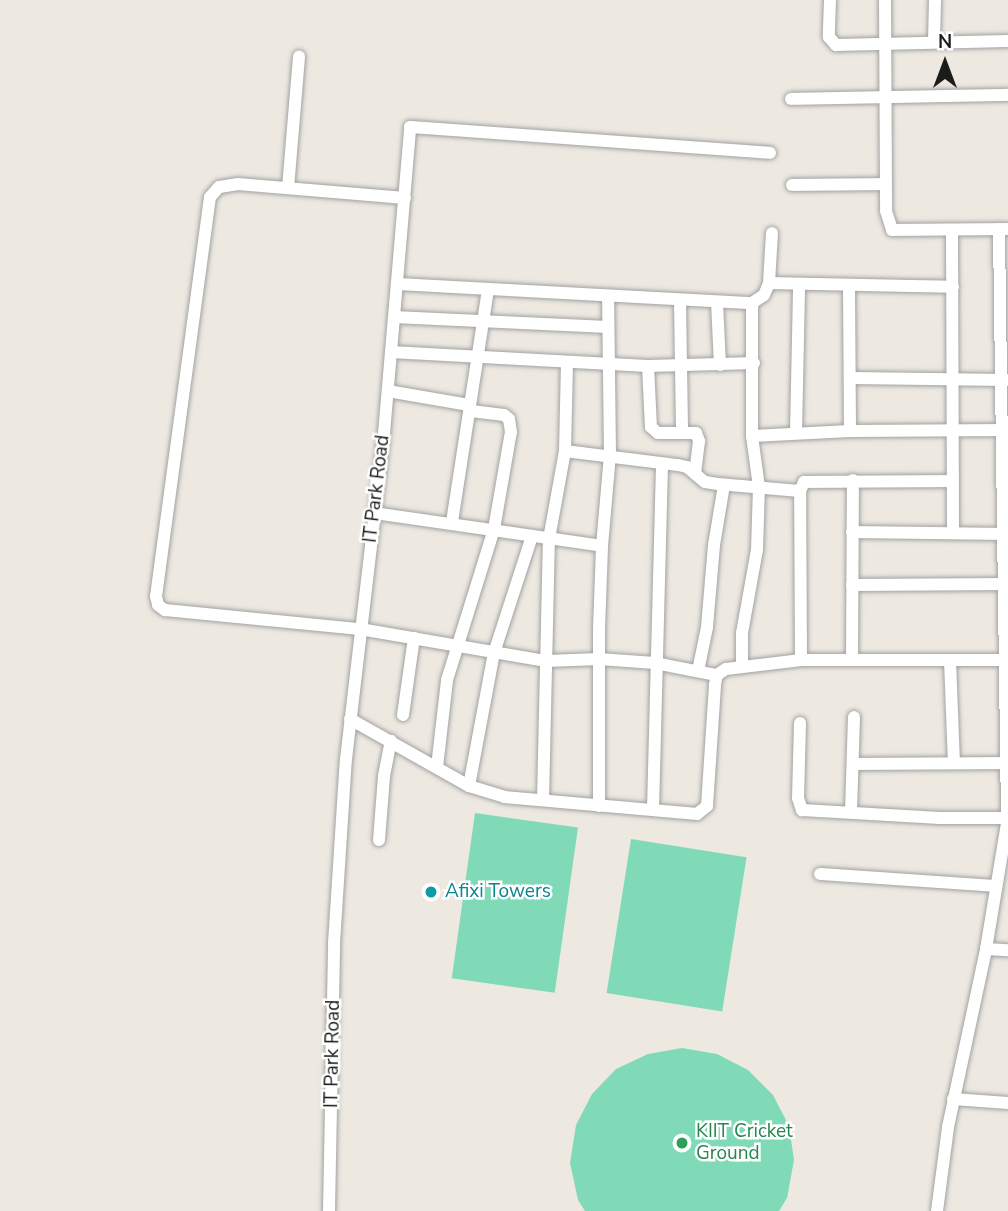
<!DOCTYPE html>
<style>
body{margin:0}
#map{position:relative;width:1008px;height:1211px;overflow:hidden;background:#ede9e1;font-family:"Nunito Sans",sans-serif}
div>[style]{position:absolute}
.pitch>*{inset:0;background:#81dab7;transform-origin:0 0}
.roads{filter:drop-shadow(0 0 2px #a2a2a2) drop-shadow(0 0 2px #a2a2a2)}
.minor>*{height:12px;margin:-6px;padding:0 6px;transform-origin:6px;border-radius:6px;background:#fff}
.dots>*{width:19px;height:19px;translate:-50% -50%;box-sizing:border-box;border:4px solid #fff;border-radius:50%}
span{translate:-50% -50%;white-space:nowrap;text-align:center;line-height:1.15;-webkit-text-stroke:5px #fff;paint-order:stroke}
.street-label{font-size:19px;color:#1b1b1b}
.culture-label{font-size:19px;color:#0d838f}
.left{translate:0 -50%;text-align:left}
.leisure-label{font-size:19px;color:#27864d}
.north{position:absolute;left:910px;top:28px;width:70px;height:70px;-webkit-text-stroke:5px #fff;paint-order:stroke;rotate:0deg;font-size:19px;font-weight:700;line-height:28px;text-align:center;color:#1b1b1b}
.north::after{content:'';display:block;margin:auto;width:24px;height:32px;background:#1b1b1b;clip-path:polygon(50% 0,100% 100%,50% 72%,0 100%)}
</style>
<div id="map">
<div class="pitch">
<div style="left:475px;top:813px;width:104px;height:167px;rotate:8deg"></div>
<div style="left:631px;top:839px;width:117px;height:156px;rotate:9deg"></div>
<div style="clip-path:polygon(682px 1048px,717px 1054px,748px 1070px,773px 1095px,789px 1126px,794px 1160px,787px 1198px,779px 1211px,585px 1211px,578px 1200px,570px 1163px,576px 1125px,592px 1094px,616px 1069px,648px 1054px)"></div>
</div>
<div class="roads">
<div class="minor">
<div style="left:830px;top:0;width:37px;rotate:92deg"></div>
<div style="left:829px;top:37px;width:11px;rotate:49deg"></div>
<div style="left:836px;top:45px;width:172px;rotate:-1.3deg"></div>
<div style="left:885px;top:0;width:211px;rotate:89.7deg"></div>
<div style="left:886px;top:211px;width:20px;rotate:72deg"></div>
<div style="left:892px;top:230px;width:116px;rotate:-0.5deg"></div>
<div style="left:934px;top:41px;width:41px;rotate:-88.6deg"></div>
<div style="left:791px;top:99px;width:217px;rotate:-1.1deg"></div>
<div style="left:792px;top:185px;width:94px;rotate:-0.6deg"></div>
<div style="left:288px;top:188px;width:132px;rotate:-85.2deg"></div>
<div style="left:405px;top:198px;width:168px;rotate:-175.2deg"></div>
<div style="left:238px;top:184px;width:19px;rotate:171deg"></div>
<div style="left:219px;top:187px;width:13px;rotate:132deg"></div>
<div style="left:210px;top:197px;width:403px;rotate:97.7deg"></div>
<div style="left:156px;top:596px;width:9px;rotate:77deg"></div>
<div style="left:158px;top:605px;width:9px;rotate:36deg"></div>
<div style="left:165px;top:610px;width:196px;rotate:5.6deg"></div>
<div style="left:360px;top:629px;width:189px;rotate:9.8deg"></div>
<div style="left:546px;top:661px;width:53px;rotate:-2.2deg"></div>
<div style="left:599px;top:659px;width:56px;rotate:4.1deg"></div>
<div style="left:655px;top:663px;width:63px;rotate:11deg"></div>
<div style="left:952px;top:232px;width:301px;rotate:89.8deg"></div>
<div style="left:769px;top:283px;width:184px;rotate:1.2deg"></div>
<div style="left:398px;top:284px;width:355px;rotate:3.1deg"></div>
<div style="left:752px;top:303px;width:14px;rotate:-34deg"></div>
<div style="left:764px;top:295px;width:13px;rotate:-67deg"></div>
<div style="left:769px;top:283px;width:50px;rotate:-86.6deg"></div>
<div style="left:849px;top:286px;width:145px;rotate:89.6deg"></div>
<div style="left:680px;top:301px;width:131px;rotate:89.1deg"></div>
<div style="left:717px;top:302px;width:63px;rotate:87.3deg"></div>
<div style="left:394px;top:317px;width:214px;rotate:2.7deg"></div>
<div style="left:391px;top:352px;width:257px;rotate:3.1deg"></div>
<div style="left:648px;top:366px;width:106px;rotate:-1.6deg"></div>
<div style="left:648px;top:366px;width:61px;rotate:87.2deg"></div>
<div style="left:651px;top:427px;width:9px;rotate:41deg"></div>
<div style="left:658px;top:433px;width:38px"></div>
<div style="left:696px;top:433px;width:9px;rotate:69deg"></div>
<div style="left:699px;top:441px;width:33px;rotate:97deg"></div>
<div style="left:851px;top:378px;width:157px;rotate:0.7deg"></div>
<div style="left:388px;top:391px;width:82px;rotate:9.8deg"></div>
<div style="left:796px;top:433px;width:149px;rotate:-88.8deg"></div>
<div style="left:752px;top:436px;width:98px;rotate:-2.9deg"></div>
<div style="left:850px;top:431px;width:157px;rotate:-0.4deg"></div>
<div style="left:565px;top:451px;width:89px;rotate:-88.7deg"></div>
<div style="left:374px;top:513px;width:230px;rotate:8.2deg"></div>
<div style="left:452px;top:522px;width:235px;rotate:-81.2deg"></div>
<div style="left:852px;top:532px;width:156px;rotate:0.7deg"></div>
<div style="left:852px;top:585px;width:156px;rotate:-0.4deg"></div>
<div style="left:801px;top:660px;width:169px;rotate:-90.3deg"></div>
<div style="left:800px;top:491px;width:10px;rotate:-66deg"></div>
<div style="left:804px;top:482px;width:149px;rotate:-0.4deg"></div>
<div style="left:852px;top:660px;width:180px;rotate:-89.7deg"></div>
<div style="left:950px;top:660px;width:103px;rotate:87.8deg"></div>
<div style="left:742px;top:667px;width:34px;rotate:-90deg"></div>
<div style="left:742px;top:633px;width:84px;rotate:-79.8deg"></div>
<div style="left:757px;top:550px;width:63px;rotate:-88.2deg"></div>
<div style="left:759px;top:487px;width:51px;rotate:-97.8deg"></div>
<div style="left:752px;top:436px;width:133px;rotate:-90deg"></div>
<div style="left:698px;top:671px;width:45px;rotate:-78.4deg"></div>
<div style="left:707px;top:627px;width:82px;rotate:-85.1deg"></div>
<div style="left:714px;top:545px;width:61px;rotate:-80.5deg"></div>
<div style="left:403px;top:715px;width:78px;rotate:-81.9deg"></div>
<div style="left:350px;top:719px;width:137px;rotate:29.4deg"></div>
<div style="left:469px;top:786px;width:37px;rotate:17deg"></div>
<div style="left:504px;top:797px;width:194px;rotate:5deg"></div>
<div style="left:697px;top:814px;width:13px;rotate:-39deg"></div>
<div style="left:707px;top:806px;width:122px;rotate:-86.2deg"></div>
<div style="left:715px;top:684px;width:9px;rotate:-77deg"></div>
<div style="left:717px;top:675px;width:11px;rotate:-34deg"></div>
<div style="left:726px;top:669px;width:76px;rotate:-6.8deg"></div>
<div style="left:801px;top:660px;width:207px"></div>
<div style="left:800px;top:723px;width:75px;rotate:91.5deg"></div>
<div style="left:798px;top:798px;width:13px;rotate:72deg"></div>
<div style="left:802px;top:810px;width:138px;rotate:3.3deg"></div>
<div style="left:940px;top:818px;width:67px"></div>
<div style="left:1007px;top:818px;width:589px;rotate:-90.78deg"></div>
<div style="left:854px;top:764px;width:154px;rotate:-0.4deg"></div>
<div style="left:437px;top:767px;width:88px;rotate:-83.4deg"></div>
<div style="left:447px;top:680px;width:158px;rotate:-72.7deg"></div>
<div style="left:494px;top:529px;width:98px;rotate:-80.1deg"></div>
<div style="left:511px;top:432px;width:13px;rotate:-99deg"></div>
<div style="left:509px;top:419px;width:6px;rotate:-141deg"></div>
<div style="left:504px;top:415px;width:35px;rotate:-173deg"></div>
<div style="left:469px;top:786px;width:135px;rotate:-79.4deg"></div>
<div style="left:494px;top:653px;width:123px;rotate:-72deg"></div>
<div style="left:543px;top:800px;width:261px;rotate:-88.7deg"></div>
<div style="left:549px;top:539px;width:89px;rotate:-79.7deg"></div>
<div style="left:565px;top:451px;width:114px;rotate:7.1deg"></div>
<div style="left:678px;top:465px;width:9px;rotate:13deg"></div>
<div style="left:687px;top:467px;width:23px;rotate:40deg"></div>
<div style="left:705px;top:482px;width:13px;rotate:9deg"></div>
<div style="left:718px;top:484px;width:82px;rotate:4.9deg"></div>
<div style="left:599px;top:806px;width:177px;rotate:-90deg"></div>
<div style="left:599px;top:629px;width:83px;rotate:-87.9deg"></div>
<div style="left:602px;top:546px;width:92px;rotate:-85deg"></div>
<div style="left:610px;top:454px;width:157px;rotate:-90.7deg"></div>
<div style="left:653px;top:809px;width:345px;rotate:-88.5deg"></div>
<div style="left:851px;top:812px;width:95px;rotate:-88.2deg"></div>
<div style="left:379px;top:840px;width:64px;rotate:-85.5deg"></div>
<div style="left:384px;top:776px;width:36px;rotate:-79deg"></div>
<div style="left:820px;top:874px;width:176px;rotate:3.9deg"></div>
<div style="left:986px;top:949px;width:22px;rotate:3deg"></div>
<div style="left:953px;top:1099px;width:55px;rotate:4.2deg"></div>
<div style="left:329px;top:1211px;width:268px;rotate:-88.9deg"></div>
<div style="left:334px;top:943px;width:184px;rotate:-86.3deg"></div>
<div style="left:346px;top:759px;width:316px;rotate:-83.3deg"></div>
<div style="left:383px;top:445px;width:319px;rotate:-85.1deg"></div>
<div style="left:410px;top:127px;width:361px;rotate:4.1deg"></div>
<div style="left:937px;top:1211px;width:85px;rotate:-82.5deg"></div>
<div style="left:948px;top:1127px;width:182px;rotate:-77.9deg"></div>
<div style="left:986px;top:949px;width:133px;rotate:-80.5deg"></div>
</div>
</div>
<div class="dots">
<div style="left:431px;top:892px;background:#0f9aa8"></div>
<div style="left:682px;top:1143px;background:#2e9e5b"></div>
</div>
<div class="street-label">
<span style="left:377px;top:489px;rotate:-83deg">IT Park Road</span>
<span style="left:333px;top:1054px;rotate:-89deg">IT Park Road</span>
</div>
<div class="culture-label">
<span class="left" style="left:445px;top:892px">Afixi Towers</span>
</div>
<div class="leisure-label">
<span class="left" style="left:696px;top:1143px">KIIT Cricket<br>Ground</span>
</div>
<div class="north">N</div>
</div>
